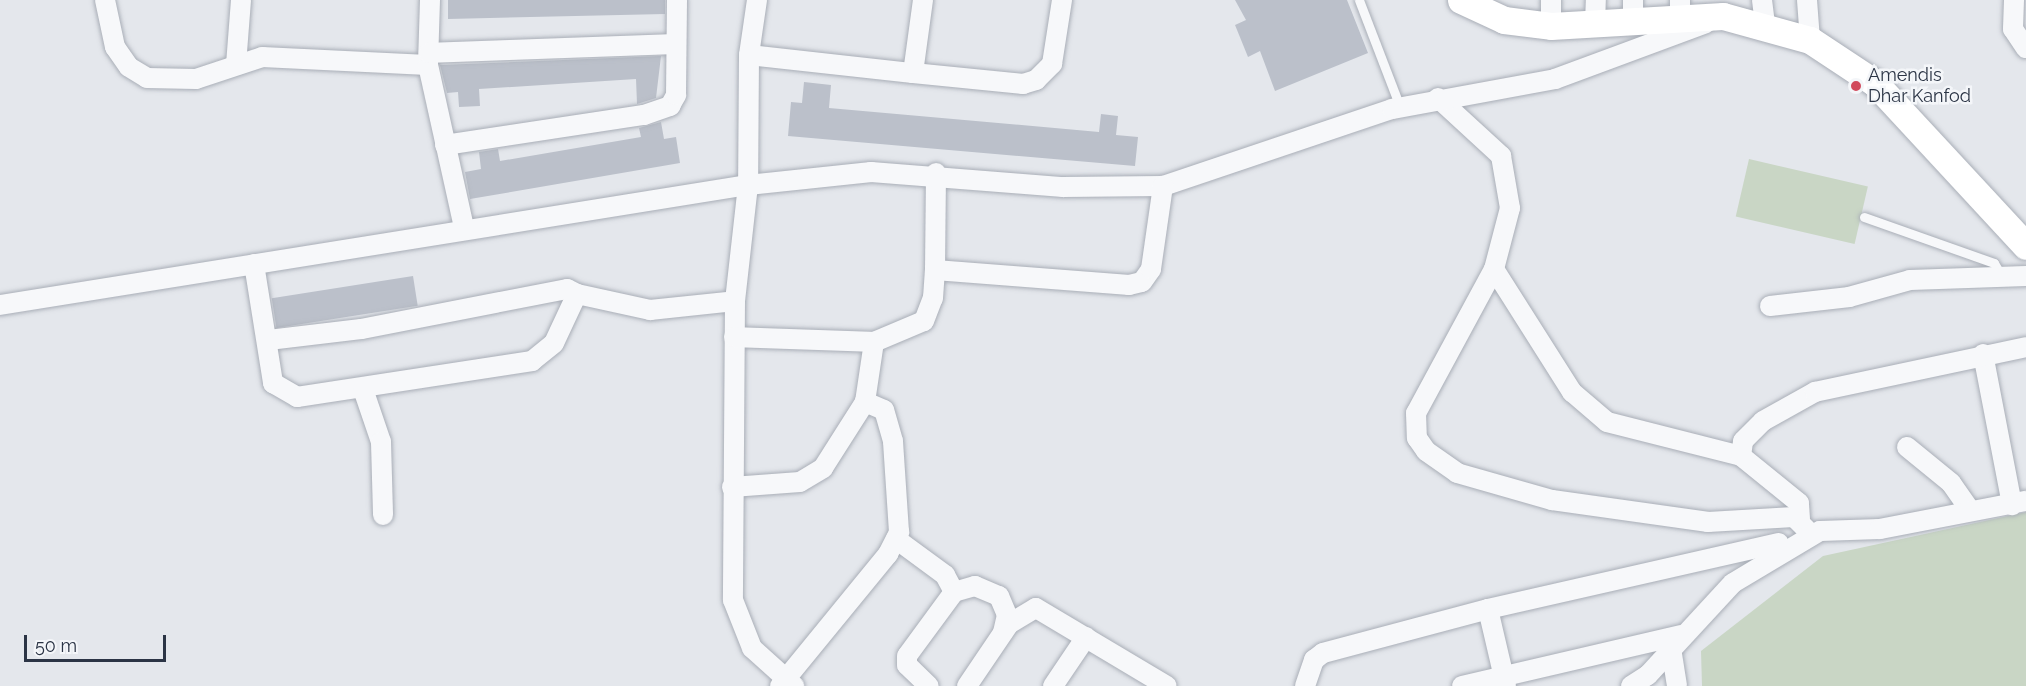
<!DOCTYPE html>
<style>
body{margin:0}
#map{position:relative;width:2026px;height:686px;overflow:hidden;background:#e4e7ec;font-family:Raleway,sans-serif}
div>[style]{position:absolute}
.green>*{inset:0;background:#c9d6c5;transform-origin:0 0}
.building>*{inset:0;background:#bbc0ca;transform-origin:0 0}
.roads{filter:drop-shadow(0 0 2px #a9aeb7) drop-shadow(0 0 2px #a9aeb7)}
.lane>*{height:9px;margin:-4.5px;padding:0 4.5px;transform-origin:4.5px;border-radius:4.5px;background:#f7f8fa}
.street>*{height:20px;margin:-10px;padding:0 10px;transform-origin:10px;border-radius:10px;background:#f7f8fa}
.secondary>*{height:27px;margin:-13.5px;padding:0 13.5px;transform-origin:13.5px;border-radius:13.5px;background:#fff}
.dots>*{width:16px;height:16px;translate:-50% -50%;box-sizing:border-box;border:3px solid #f4f6f9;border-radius:50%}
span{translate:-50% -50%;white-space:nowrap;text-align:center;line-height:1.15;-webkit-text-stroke:5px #f4f6f9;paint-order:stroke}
.poi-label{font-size:18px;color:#2b3445}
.left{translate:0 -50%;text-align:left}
.scale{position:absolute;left:24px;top:635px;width:142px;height:27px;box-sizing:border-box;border:3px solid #2b3445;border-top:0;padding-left:8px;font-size:18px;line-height:21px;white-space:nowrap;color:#2b3445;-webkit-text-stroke:4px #f4f6f9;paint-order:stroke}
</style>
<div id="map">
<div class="green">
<div style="left:1749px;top:159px;width:122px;height:59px;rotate:13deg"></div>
<div style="clip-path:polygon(2026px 512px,2026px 686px,1702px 686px,1701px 651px,1823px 556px)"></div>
</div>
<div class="building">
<div style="clip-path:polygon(448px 0,665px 0,665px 14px,448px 19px)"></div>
<div style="clip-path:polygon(1235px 0,1347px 0,1368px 53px,1275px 91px,1260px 51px,1248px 57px,1235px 25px,1246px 20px)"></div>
<div style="clip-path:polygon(661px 56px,656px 98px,637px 104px,636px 79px,479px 89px,480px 106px,459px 107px,458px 92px,447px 93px,440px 65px)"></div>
<div style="clip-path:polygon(804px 82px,831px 85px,829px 108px,1099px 132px,1101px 114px,1118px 116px,1116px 135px,1138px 137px,1135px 166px,788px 136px,791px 102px,802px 103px)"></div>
<div style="clip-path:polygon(661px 122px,664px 139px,676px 137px,680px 163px,470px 199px,465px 172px,481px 169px,479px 152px,498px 149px,500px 161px,641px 137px,639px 128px)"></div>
<div style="left:413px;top:276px;width:30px;height:143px;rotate:81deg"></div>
</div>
<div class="roads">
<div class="lane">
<div style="left:1359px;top:0;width:115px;rotate:69deg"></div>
<div style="left:1864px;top:217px;width:138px;rotate:19.5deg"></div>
<div style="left:1994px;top:263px;width:16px;rotate:60deg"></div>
</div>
<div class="street">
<div style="left:105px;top:0;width:48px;rotate:78deg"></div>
<div style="left:115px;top:47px;width:24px;rotate:55deg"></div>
<div style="left:129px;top:67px;width:21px;rotate:31deg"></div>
<div style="left:147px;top:78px;width:49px;rotate:1.2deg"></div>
<div style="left:196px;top:79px;width:70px;rotate:-18.4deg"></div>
<div style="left:262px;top:57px;width:166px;rotate:2.8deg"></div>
<div style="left:430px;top:0;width:65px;rotate:91.8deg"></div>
<div style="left:428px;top:65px;width:166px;rotate:77.5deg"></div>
<div style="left:757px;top:0;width:56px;rotate:98.3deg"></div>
<div style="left:749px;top:55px;width:130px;rotate:90.4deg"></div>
<div style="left:748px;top:185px;width:117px;rotate:96.4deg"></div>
<div style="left:735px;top:301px;width:299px;rotate:90.4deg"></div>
<div style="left:733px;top:600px;width:52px;rotate:68.4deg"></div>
<div style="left:752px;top:648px;width:57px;rotate:42.1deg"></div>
<div style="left:1551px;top:0;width:26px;rotate:90deg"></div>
<div style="left:1762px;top:0;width:25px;rotate:83deg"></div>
<div style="left:1807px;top:0;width:40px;rotate:85.7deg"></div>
<div style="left:2014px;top:0;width:29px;rotate:92deg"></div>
<div style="left:2013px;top:29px;width:23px;rotate:56deg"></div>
<div style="left:1680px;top:20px;width:20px;rotate:-90deg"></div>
<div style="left:1633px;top:23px;width:23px;rotate:-90deg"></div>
<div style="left:1595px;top:24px;width:24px;rotate:-88deg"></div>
<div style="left:429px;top:53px;width:244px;rotate:-2.1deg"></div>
<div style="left:749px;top:55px;width:165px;rotate:6.3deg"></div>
<div style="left:913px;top:73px;width:74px;rotate:-82.2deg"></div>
<div style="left:236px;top:65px;width:65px;rotate:-85.6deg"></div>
<div style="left:913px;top:73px;width:111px;rotate:5.7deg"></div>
<div style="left:1023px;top:84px;width:14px;rotate:-17deg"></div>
<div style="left:1036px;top:80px;width:23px;rotate:-45deg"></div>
<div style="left:1052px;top:64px;width:65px;rotate:-81.1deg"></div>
<div style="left:1438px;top:98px;width:86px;rotate:42.6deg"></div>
<div style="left:1501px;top:156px;width:53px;rotate:80.2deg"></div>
<div style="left:1510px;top:208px;width:63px;rotate:104.7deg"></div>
<div style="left:1494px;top:269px;width:164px;rotate:118.4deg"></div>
<div style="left:1416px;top:413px;width:25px;rotate:88deg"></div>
<div style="left:1417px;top:438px;width:16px;rotate:55deg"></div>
<div style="left:1426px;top:451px;width:38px;rotate:35deg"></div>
<div style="left:1457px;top:473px;width:99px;rotate:15.9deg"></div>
<div style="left:1552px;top:500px;width:158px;rotate:8deg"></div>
<div style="left:1708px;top:522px;width:86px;rotate:-3.3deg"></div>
<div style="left:1794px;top:517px;width:24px;rotate:45deg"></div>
<div style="left:445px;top:145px;width:201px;rotate:-8.6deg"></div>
<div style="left:644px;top:115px;width:28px;rotate:-19deg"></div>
<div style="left:670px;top:106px;width:13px;rotate:-61deg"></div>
<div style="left:676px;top:95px;width:95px;rotate:-89.4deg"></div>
<div style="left:254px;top:264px;width:121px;rotate:80.9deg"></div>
<div style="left:273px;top:383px;width:28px;rotate:30deg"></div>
<div style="left:297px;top:397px;width:238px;rotate:-8.7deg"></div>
<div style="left:532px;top:361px;width:28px;rotate:-39deg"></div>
<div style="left:554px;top:343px;width:54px;rotate:-64.9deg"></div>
<div style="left:577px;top:294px;width:11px;rotate:-153deg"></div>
<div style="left:567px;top:289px;width:210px;rotate:169deg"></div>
<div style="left:361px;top:329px;width:93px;rotate:173.2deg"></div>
<div style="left:1494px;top:269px;width:146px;rotate:57.6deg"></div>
<div style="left:1572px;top:392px;width:46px;rotate:40.6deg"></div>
<div style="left:1607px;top:422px;width:138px;rotate:14.2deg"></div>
<div style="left:935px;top:270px;width:97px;rotate:-89.4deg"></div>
<div style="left:577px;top:294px;width:75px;rotate:12.4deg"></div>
<div style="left:650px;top:310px;width:85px;rotate:-6deg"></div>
<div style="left:0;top:305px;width:758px;rotate:-9.11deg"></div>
<div style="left:748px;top:185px;width:124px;rotate:-6deg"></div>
<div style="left:871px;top:172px;width:193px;rotate:4.5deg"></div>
<div style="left:1063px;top:187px;width:100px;rotate:-0.6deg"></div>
<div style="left:1163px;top:186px;width:242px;rotate:-18.6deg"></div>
<div style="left:1392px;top:109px;width:166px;rotate:-10.4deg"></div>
<div style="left:1555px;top:79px;width:161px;rotate:-20.3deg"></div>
<div style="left:1770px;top:306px;width:80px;rotate:-6.5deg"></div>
<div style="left:1849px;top:297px;width:63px;rotate:-15.6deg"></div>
<div style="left:1910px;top:280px;width:116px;rotate:-2deg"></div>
<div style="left:734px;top:337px;width:140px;rotate:2deg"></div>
<div style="left:1983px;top:354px;width:154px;rotate:79.1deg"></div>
<div style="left:363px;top:389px;width:56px;rotate:71.2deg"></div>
<div style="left:381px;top:442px;width:73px;rotate:88.4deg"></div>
<div style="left:1907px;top:447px;width:57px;rotate:39.3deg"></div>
<div style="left:1951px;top:483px;width:33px;rotate:55deg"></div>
<div style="left:732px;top:487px;width:68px;rotate:-4.2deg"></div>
<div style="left:800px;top:482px;width:27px;rotate:-31deg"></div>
<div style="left:823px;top:468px;width:78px;rotate:-57.5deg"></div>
<div style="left:865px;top:402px;width:61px;rotate:-81.5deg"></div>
<div style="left:874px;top:342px;width:54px;rotate:-22.8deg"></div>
<div style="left:924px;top:321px;width:25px;rotate:-69deg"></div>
<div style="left:933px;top:298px;width:28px;rotate:-86deg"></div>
<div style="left:935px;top:270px;width:195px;rotate:4.4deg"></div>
<div style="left:1129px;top:285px;width:13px;rotate:-13deg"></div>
<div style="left:1142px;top:282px;width:16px;rotate:-55deg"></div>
<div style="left:1151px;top:269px;width:84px;rotate:-81.8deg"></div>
<div style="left:1800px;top:519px;width:16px;rotate:-94deg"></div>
<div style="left:1799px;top:503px;width:75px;rotate:-141deg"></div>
<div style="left:1741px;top:456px;width:15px;rotate:-82deg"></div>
<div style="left:1743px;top:441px;width:28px;rotate:-45deg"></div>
<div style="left:1763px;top:421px;width:60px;rotate:-29.1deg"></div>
<div style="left:1815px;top:392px;width:216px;rotate:-12deg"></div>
<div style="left:896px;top:539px;width:61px;rotate:36.3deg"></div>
<div style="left:945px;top:575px;width:19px;rotate:62deg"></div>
<div style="left:954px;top:592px;width:79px;rotate:126.3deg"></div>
<div style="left:907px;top:656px;width:9px;rotate:90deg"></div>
<div style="left:907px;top:665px;width:30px;rotate:44deg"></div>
<div style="left:954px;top:592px;width:22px;rotate:-16deg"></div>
<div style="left:975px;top:586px;width:26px;rotate:23deg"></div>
<div style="left:999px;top:596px;width:21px;rotate:67deg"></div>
<div style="left:1007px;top:615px;width:18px;rotate:103deg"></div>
<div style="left:1671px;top:648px;width:38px;rotate:81deg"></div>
<div style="left:780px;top:686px;width:171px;rotate:-50.7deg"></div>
<div style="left:888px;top:554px;width:25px;rotate:-63deg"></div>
<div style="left:899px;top:532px;width:91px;rotate:-93.8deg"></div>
<div style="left:893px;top:441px;width:32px;rotate:-106deg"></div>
<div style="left:884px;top:410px;width:21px;rotate:-157deg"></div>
<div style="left:967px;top:686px;width:75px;rotate:-55.9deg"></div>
<div style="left:1009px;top:624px;width:31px;rotate:-31deg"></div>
<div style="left:1036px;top:608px;width:152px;rotate:30.8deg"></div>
<div style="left:1053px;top:686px;width:59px;rotate:-56deg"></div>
<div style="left:1305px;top:686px;width:28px;rotate:-71deg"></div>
<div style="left:1314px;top:660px;width:11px;rotate:-38deg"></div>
<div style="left:1323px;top:653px;width:171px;rotate:-14.9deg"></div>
<div style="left:1462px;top:686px;width:225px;rotate:-13.1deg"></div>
<div style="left:1506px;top:686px;width:79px;rotate:-103.2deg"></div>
<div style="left:1488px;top:609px;width:298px;rotate:-12.8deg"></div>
<div style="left:1631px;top:686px;width:20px;rotate:-33deg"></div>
<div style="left:1648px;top:675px;width:125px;rotate:-47.3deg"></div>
<div style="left:1733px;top:583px;width:101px;rotate:-30.9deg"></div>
<div style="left:1820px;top:531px;width:60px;rotate:-1.9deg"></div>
<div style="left:1880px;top:529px;width:149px;rotate:-10.9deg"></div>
</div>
<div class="secondary">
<div style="left:1461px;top:0;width:47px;rotate:24.9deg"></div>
<div style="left:1504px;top:20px;width:47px;rotate:7.3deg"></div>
<div style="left:1551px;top:26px;width:172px;rotate:-3.3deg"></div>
<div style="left:1723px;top:16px;width:90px;rotate:15.4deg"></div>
<div style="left:1810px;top:40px;width:78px;rotate:33.5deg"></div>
<div style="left:1875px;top:83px;width:222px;rotate:47.2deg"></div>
</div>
</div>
<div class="dots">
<div style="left:1856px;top:86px;background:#d1495b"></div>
</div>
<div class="poi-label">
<span class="left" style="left:1868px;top:86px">Amendis<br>Dhar Kanfod</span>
</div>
<div class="scale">50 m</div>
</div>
